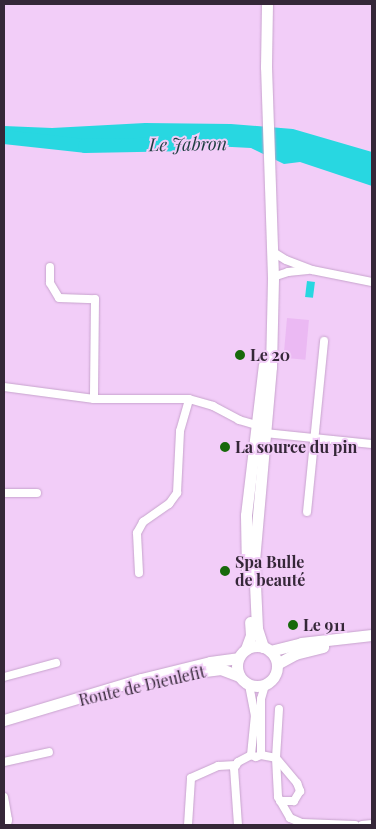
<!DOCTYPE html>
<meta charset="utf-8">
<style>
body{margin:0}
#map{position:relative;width:376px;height:829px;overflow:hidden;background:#f2cdf8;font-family:"Playfair Display",serif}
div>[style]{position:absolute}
.green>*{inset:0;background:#ebb9f3;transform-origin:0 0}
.water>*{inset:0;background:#28d7e1;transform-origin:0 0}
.river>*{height:14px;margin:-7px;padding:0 7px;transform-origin:7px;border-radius:7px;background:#28d7e1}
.roads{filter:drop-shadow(0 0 1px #c7a3cd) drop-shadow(0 0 1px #c7a3cd)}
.street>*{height:8px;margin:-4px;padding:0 4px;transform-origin:4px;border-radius:4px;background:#fff}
.secondary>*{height:11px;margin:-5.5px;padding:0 5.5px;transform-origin:5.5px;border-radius:5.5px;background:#fff}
.secondary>.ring{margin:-5.5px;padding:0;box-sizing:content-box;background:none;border:11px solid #fff;border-radius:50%}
.dots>*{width:14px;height:14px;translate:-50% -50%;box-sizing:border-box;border:2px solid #f2cdf8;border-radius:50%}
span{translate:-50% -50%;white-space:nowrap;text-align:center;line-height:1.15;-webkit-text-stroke:4px #f2cdf8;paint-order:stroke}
.poi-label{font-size:16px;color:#352738;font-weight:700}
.left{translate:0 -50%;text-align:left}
.street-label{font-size:16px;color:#352738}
.water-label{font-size:18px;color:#1c3c3f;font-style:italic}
.frame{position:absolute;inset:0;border:5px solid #352738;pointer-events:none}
</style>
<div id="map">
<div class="green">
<div style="left:287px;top:318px;width:22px;height:40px;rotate:5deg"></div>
</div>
<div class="water">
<div style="clip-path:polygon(145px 123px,231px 124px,293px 129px,372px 152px,372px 186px,300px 162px,284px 164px,251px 148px,137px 142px,4px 140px,4px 126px,52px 128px)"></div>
<div style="left:307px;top:281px;width:8px;height:16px;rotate:7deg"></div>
</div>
<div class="river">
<div style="left:4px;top:137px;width:81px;rotate:6.3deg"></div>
<div style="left:85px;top:146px;width:105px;rotate:-1.1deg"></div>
</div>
<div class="roads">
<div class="street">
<div style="left:273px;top:252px;width:15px;rotate:32deg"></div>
<div style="left:286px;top:260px;width:28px;rotate:21deg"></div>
<div style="left:312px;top:270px;width:61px;rotate:11.3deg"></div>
<div style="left:50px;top:267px;width:16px;rotate:90deg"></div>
<div style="left:50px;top:283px;width:17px;rotate:59deg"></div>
<div style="left:59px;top:298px;width:36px;rotate:2deg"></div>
<div style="left:95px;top:299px;width:100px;rotate:90.6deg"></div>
<div style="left:273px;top:277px;width:16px;rotate:-18deg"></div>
<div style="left:288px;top:272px;width:20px;rotate:-6deg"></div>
<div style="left:4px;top:387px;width:91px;rotate:7.6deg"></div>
<div style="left:94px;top:399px;width:95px"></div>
<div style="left:189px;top:399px;width:25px;rotate:16deg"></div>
<div style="left:213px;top:406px;width:30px;rotate:28deg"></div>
<div style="left:239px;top:420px;width:22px;rotate:16deg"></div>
<div style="left:264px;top:433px;width:109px;rotate:5.8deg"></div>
<div style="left:4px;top:493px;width:33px"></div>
<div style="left:307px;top:512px;width:172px;rotate:-84.3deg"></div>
<div style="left:139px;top:573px;width:40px;rotate:-92.9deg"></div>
<div style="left:137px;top:533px;width:13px;rotate:-61deg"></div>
<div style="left:143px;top:522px;width:32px;rotate:-35deg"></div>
<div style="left:169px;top:504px;width:14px;rotate:-54deg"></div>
<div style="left:177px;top:493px;width:62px;rotate:-87.2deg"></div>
<div style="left:180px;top:431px;width:33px;rotate:-74deg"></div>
<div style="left:4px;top:677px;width:54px;rotate:-15.1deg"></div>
<div style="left:249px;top:685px;width:31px;rotate:79deg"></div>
<div style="left:255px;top:715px;width:40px;rotate:95.7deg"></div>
<div style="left:279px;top:709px;width:49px;rotate:93.5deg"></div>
<div style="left:276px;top:758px;width:33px;rotate:50deg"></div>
<div style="left:297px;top:783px;width:9px;rotate:69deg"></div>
<div style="left:300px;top:791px;width:12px;rotate:121deg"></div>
<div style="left:294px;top:801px;width:14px;rotate:180deg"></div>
<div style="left:261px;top:755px;width:56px;rotate:-90deg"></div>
<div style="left:261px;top:699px;width:15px;rotate:-74deg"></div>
<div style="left:4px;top:762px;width:46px;rotate:-12.5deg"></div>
<div style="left:4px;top:797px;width:23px;rotate:80deg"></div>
<div style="left:8px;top:820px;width:5px;rotate:101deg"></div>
<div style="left:188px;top:825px;width:47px;rotate:-86.3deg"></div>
<div style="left:191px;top:778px;width:30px;rotate:-24deg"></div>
<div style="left:218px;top:766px;width:18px;rotate:-3deg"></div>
<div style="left:238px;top:825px;width:57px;rotate:-94deg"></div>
<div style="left:234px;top:768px;width:7px;rotate:-56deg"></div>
<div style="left:238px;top:762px;width:15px;rotate:-28deg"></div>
<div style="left:251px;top:755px;width:5px;rotate:22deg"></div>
<div style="left:256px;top:757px;width:5px;rotate:-22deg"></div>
<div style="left:261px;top:755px;width:15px;rotate:11deg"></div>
<div style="left:276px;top:758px;width:39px;rotate:87deg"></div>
<div style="left:278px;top:797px;width:24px;rotate:60deg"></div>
<div style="left:290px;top:818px;width:13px;rotate:23deg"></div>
<div style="left:302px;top:823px;width:53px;rotate:2.2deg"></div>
<div style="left:362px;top:825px;width:10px;rotate:-6deg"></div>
</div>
<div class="secondary">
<div style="left:247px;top:573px;width:58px;rotate:-91deg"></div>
<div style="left:246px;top:515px;width:151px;rotate:-83.2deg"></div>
<div class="ring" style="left:237px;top:646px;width:29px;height:29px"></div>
<div style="left:263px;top:647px;width:20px;rotate:-108deg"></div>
<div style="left:257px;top:628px;width:67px;rotate:-92.6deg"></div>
<div style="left:254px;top:561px;width:195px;rotate:-85deg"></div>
<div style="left:271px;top:367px;width:90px;rotate:-88.7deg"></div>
<div style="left:273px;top:277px;width:210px;rotate:-91.9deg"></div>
<div style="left:266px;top:67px;width:63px;rotate:-89.1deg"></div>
<div style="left:246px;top:649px;width:15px;rotate:-70deg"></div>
<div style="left:251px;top:635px;width:13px;rotate:-94deg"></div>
<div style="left:270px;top:651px;width:32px;rotate:-14deg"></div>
<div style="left:301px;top:643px;width:71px;rotate:-6.4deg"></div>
<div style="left:277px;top:664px;width:21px;rotate:-29deg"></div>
<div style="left:295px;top:654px;width:29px;rotate:-14deg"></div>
<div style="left:205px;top:671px;width:16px;rotate:-7deg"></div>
<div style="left:221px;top:669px;width:19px;rotate:21deg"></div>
<div style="left:4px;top:720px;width:143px;rotate:-16.7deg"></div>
<div style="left:141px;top:679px;width:71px;rotate:-13.8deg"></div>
<div style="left:210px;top:662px;width:28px;rotate:-8deg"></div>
</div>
</div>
<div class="dots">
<div style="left:240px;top:355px;background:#17690b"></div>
<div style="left:225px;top:447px;background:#17690b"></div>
<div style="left:225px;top:571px;background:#17690b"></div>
<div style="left:293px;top:625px;background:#17690b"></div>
</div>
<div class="poi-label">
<span class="left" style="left:250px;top:355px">Le 20</span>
<span class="left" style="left:235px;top:447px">La source du pin</span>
<span class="left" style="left:235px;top:571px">Spa Bulle<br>de beauté</span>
<span class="left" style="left:303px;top:625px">Le 911</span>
</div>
<div class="street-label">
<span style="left:142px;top:686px;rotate:-13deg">Route de Dieulefit</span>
</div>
<div class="water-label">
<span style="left:188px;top:144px;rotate:-1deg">Le Jabron</span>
</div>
<div class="frame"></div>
</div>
